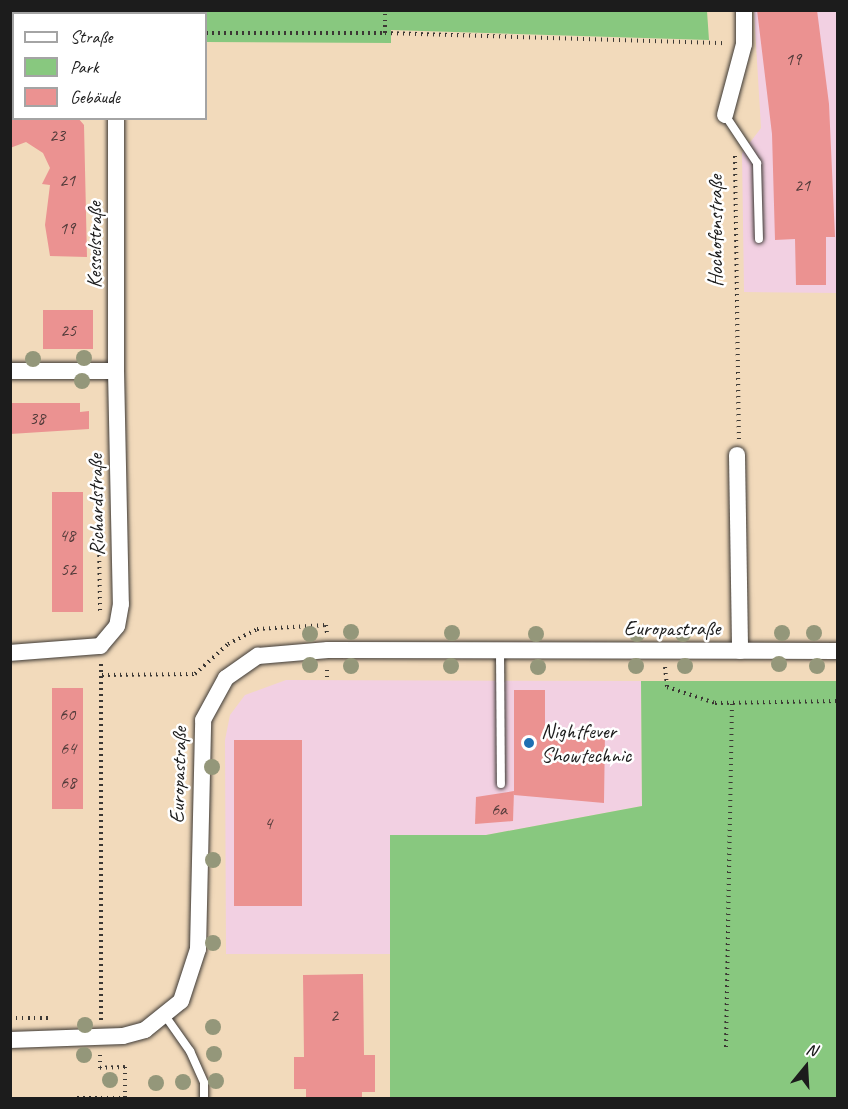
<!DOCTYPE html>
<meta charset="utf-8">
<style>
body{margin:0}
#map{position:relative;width:848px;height:1109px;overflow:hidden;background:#f2dabb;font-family:Caveat,sans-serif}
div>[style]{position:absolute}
.built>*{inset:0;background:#f2d0e2}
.green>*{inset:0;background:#88c87f}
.building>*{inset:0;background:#eb9291;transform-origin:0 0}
.path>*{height:4px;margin-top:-2px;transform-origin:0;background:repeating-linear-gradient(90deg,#3c3834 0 1.5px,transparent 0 6px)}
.roads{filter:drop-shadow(0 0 2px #3c3834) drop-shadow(0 0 2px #3c3834)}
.lane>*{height:8px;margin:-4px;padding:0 4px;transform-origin:4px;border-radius:4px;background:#fff}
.street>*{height:16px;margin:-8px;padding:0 8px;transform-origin:8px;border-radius:8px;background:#fff}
.trees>*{width:16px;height:16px;margin:-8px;border-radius:50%;background:#94977a}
.dots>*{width:16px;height:16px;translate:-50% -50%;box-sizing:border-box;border:3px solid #fff;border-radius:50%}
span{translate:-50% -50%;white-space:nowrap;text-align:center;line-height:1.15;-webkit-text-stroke:5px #fff;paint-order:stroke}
.number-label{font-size:18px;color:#503a39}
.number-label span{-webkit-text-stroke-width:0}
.street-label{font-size:21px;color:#1c1c1c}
.poi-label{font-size:21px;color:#1c1c1c}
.left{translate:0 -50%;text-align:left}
.frame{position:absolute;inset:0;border:12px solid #1c1c1c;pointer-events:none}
.legend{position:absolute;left:12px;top:12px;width:195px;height:108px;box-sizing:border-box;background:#fff;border:2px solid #a4a4a4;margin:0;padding:8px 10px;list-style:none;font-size:18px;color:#1c1c1c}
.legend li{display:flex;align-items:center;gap:12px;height:30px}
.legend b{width:30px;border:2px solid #a4a4a4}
.north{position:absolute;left:776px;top:1037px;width:60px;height:60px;-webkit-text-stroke:4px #fff;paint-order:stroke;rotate:18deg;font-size:16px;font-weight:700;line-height:24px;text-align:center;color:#1c1c1c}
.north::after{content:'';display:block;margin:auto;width:21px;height:27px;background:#1c1c1c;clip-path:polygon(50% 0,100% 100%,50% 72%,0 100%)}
</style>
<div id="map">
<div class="built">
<div style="clip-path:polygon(754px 11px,837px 11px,837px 293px,744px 292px,742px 153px,761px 128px)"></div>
<div style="clip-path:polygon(286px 680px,641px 681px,642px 806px,486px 835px,391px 835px,390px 954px,226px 954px,225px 740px,230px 715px,245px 695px)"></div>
</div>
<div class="green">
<div style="clip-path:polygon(133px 11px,707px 11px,709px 40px,391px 30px,391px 43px,206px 42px,206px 14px)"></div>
<div style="clip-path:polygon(641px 681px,837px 681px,837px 1098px,390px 1098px,390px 835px,486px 835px,642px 806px)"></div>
</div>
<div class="building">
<div style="clip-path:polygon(757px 10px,817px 10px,829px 104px,835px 237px,826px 237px,826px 285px,796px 285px,795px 239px,775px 240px,772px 134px)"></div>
<div style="clip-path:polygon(10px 118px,78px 118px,84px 125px,87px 257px,50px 256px,45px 225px,50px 185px,42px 184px,50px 168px,43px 153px,26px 142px,10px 148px)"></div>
<div style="left:43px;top:310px;width:50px;height:39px"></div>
<div style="clip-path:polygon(10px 403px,80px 403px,80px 412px,89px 411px,89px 429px,10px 434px)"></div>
<div style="left:52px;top:492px;width:31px;height:120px"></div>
<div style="left:52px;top:688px;width:31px;height:121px"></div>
<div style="clip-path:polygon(514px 690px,545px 690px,545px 733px,605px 733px,604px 803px,514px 795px)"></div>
<div style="left:234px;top:740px;width:68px;height:166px"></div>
<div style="clip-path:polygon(514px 791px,513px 821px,475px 824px,476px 797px)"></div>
<div style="clip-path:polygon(363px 974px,364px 1055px,375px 1055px,375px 1092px,362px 1092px,362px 1098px,306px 1098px,306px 1089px,294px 1089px,294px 1057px,304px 1057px,303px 975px)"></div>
</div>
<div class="path">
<div style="left:180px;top:10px;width:4px;rotate:90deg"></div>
<div style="left:206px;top:33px;width:179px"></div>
<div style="left:385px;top:33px;width:342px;rotate:1.7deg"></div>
<div style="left:385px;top:33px;width:23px;rotate:-90deg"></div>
<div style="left:735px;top:156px;width:284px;rotate:89.2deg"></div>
<div style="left:98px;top:477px;width:134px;rotate:89.1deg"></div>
<div style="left:665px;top:636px;width:12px;rotate:-90deg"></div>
<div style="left:665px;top:667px;width:20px;rotate:84deg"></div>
<div style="left:667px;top:687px;width:51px;rotate:18.4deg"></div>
<div style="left:715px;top:703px;width:123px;rotate:-0.9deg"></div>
<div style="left:102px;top:675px;width:93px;rotate:-0.6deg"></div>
<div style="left:195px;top:674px;width:45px;rotate:-42.3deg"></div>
<div style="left:228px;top:644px;width:33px;rotate:-27deg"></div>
<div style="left:257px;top:629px;width:69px;rotate:-3.3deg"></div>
<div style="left:326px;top:625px;width:8px;rotate:83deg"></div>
<div style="left:327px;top:677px;width:9px;rotate:-90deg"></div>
<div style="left:10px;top:1018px;width:42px"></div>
<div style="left:101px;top:1020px;width:358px;rotate:-90deg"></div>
<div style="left:726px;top:1047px;width:344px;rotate:-89deg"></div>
<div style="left:77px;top:1098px;width:48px"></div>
<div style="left:125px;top:1098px;width:31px;rotate:-90deg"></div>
<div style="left:125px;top:1067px;width:25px;rotate:178deg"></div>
<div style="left:100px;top:1068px;width:13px;rotate:-90deg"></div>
</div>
<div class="roads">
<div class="lane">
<div style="left:725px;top:115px;width:58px;rotate:56.3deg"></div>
<div style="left:757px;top:163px;width:76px;rotate:88.5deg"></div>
<div style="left:500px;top:650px;width:134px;rotate:89.6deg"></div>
<div style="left:166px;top:1017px;width:42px;rotate:54.8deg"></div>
<div style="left:190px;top:1051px;width:35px;rotate:66deg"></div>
<div style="left:204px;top:1083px;width:15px;rotate:90deg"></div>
</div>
<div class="street">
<div style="left:117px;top:10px;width:4px;rotate:90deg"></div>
<div style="left:10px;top:84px;width:4px"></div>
<div style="left:725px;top:115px;width:73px;rotate:-75deg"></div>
<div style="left:744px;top:44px;width:34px;rotate:-90deg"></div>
<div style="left:116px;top:118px;width:253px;rotate:90deg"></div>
<div style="left:10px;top:371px;width:106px"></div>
<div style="left:116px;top:371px;width:233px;rotate:88.8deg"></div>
<div style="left:121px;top:604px;width:22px;rotate:100deg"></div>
<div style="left:117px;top:626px;width:26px;rotate:130deg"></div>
<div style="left:100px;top:646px;width:90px;rotate:175.6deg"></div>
<div style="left:737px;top:455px;width:196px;rotate:89.1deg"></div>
<div style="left:10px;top:1040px;width:113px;rotate:-2deg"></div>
<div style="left:123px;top:1036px;width:23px;rotate:-15deg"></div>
<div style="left:145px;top:1030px;width:46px;rotate:-38.9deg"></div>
<div style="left:181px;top:1001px;width:55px;rotate:-71.9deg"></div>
<div style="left:198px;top:949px;width:229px;rotate:-88.7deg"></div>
<div style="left:203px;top:720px;width:48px;rotate:-61.3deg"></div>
<div style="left:226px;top:678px;width:39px;rotate:-35deg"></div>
<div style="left:258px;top:656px;width:70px;rotate:-4.9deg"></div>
<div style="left:328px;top:650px;width:510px;rotate:0.11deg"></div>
</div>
</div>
<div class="trees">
<div style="left:84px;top:358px"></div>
<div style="left:33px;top:359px"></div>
<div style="left:82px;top:381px"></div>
<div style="left:351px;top:632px"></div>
<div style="left:452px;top:633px"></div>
<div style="left:782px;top:633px"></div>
<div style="left:814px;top:633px"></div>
<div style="left:310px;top:634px"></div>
<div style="left:536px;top:634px"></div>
<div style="left:637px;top:634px"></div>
<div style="left:683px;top:634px"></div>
<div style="left:779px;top:664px"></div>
<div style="left:310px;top:665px"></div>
<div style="left:351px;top:666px"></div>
<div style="left:451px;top:666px"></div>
<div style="left:636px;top:666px"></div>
<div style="left:685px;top:666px"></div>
<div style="left:817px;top:666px"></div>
<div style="left:538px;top:667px"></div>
<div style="left:212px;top:767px"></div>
<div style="left:213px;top:860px"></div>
<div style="left:213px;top:943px"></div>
<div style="left:85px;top:1025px"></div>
<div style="left:213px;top:1027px"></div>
<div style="left:214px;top:1054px"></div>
<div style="left:84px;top:1055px"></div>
<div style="left:110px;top:1080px"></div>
<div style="left:216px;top:1081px"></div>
<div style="left:183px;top:1082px"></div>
<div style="left:156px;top:1083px"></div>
</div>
<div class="dots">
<div style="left:529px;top:743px;background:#1f6fb2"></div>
</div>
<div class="number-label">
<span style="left:793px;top:59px">19</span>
<span style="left:57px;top:135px">23</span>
<span style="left:67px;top:180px">21</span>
<span style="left:802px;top:185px">21</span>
<span style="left:67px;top:228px">19</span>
<span style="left:68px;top:330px">25</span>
<span style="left:37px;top:418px">38</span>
<span style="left:67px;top:535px">48</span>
<span style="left:68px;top:569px">52</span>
<span style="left:67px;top:714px">60</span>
<span style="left:68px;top:748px">64</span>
<span style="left:68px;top:782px">68</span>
<span style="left:499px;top:809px">6a</span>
<span style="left:268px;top:823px">4</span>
<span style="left:334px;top:1015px">2</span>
</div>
<div class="street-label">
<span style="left:715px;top:231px;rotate:-90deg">Hochofenstraße</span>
<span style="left:94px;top:245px;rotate:-90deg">Kesselstraße</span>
<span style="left:96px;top:505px;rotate:-91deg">Richardstraße</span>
<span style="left:672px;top:628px">Europastraße</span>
<span style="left:178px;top:775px;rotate:-88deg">Europastraße</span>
</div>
<div class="poi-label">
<span class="left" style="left:541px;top:743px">Nightfever<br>Showtechnic</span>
</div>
<div class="frame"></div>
<ul class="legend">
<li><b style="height:8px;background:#fff"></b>Straße</li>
<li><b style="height:16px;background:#88c87f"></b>Park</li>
<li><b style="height:16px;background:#eb9291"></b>Gebäude</li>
</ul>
<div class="north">N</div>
</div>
